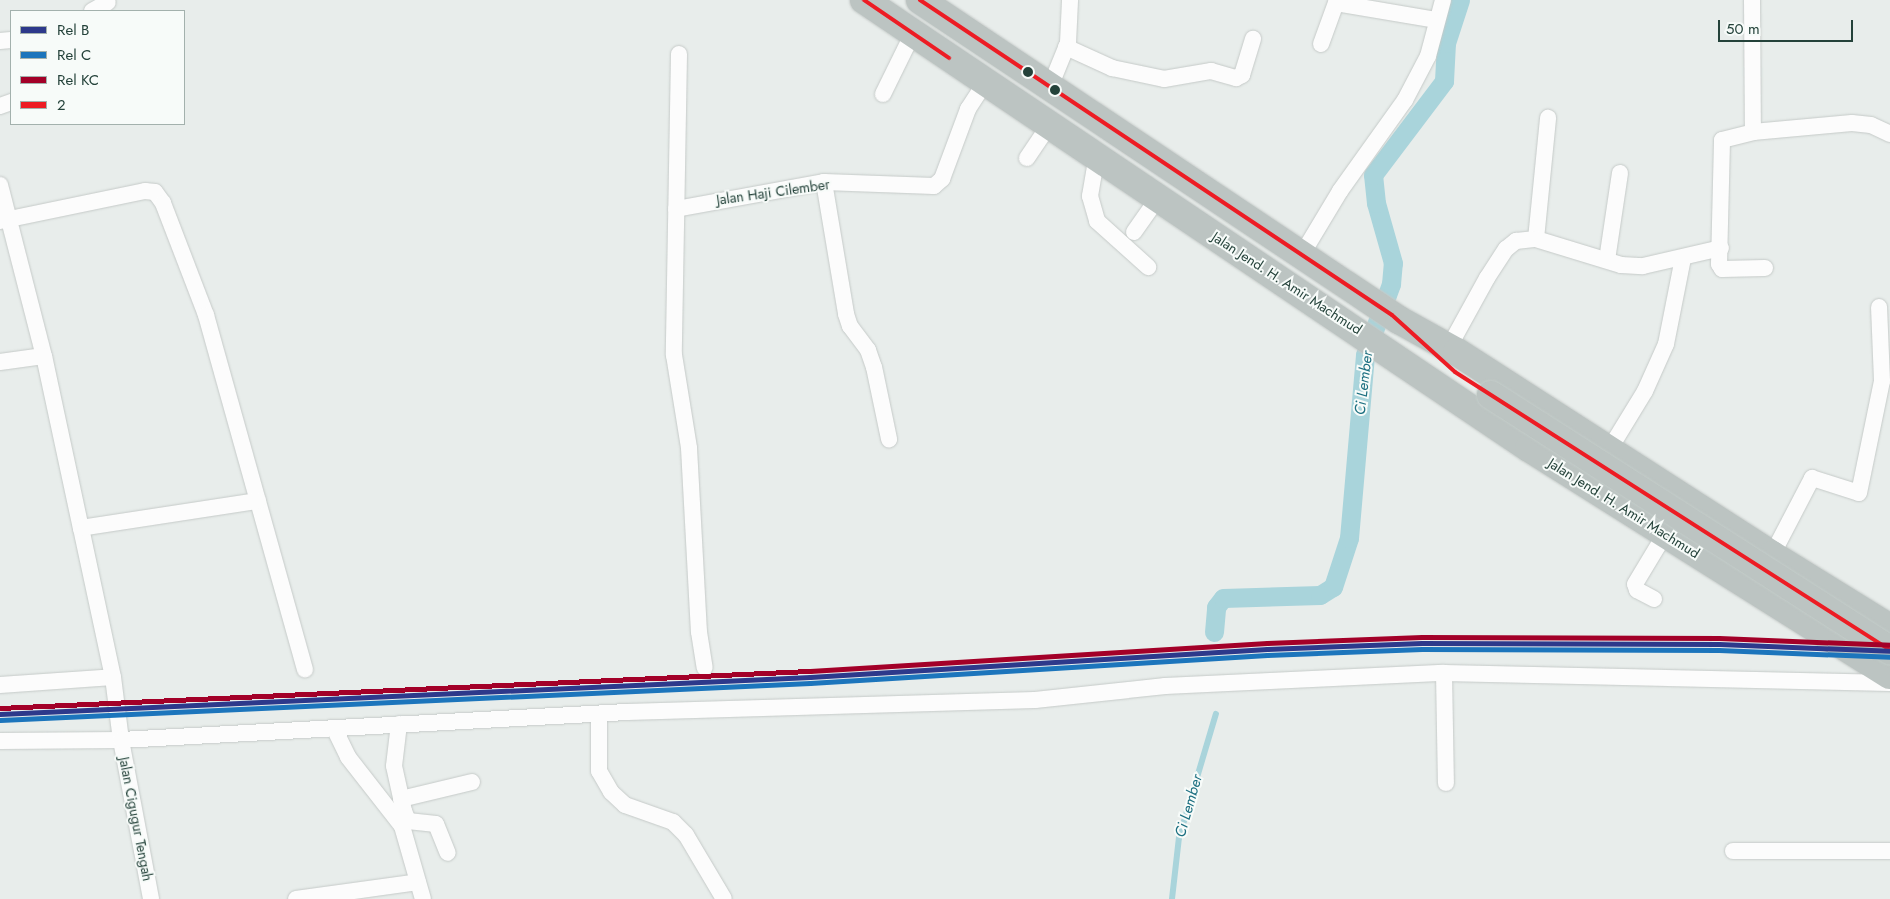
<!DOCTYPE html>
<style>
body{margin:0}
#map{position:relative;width:1890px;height:899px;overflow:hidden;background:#e8edeb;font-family:Jost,sans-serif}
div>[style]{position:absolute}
.stream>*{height:5.5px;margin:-2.75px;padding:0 2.75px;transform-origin:2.75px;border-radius:2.75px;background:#a9d4db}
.canal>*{height:19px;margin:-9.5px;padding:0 9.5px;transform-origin:9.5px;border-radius:9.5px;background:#a9d4db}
.roads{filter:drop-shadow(0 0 1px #c5cac8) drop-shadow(0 0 1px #c5cac8)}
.street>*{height:16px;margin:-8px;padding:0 8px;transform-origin:8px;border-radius:8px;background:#fcfcfc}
.highway>*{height:28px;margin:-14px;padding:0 14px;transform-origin:14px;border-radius:14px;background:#bcc4c2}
.bridges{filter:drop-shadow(0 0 1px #c3ccc9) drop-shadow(0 0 1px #c3ccc9)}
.highway-bridge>*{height:28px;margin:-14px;padding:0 14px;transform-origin:14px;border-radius:14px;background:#bcc4c2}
.bus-1>*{height:4px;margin:-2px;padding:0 2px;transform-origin:2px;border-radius:2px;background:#ed1c24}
.rail-1>*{height:5px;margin:-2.5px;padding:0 2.5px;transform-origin:2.5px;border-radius:2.5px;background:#2d398b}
.rail-2>*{height:5px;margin:-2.5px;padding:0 2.5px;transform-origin:2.5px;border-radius:2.5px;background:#1c75bc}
.rail-3>*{height:5px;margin:-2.5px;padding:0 2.5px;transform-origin:2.5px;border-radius:2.5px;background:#a30028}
.dots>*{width:14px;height:14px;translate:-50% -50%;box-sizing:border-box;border:2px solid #f7fbf9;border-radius:50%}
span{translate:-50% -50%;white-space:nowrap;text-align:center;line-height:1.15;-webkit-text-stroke:4px #f7fbf9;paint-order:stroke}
.street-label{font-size:14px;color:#24423a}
.water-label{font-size:15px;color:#1c6f80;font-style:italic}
.legend{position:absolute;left:10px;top:10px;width:175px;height:115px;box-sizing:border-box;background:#f7fbf9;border:1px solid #a3b1ad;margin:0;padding:6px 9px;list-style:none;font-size:15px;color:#24423a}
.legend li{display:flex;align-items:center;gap:10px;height:25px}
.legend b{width:25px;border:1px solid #a3b1ad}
.scale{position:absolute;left:1718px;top:20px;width:135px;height:22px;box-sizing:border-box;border:2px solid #24423a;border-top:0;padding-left:6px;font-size:15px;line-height:18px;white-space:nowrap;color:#24423a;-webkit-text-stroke:4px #f7fbf9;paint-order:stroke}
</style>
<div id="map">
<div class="stream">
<div style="left:1172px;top:899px;width:61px;rotate:-83.5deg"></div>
<div style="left:1179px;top:838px;width:129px;rotate:-73.4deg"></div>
</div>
<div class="canal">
<div style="left:1214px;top:632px;width:25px;rotate:-85deg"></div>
<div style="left:1216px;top:607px;width:11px;rotate:-52deg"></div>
<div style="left:1223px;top:598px;width:97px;rotate:-1.8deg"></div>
<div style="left:1320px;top:595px;width:15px;rotate:-32deg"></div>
<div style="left:1333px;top:587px;width:52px;rotate:-71.9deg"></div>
<div style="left:1349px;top:538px;width:184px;rotate:-85deg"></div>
<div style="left:1365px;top:355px;width:76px;rotate:-69.9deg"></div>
<div style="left:1391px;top:284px;width:21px;rotate:-85deg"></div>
<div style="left:1393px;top:263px;width:62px;rotate:-105.8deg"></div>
<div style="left:1376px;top:203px;width:28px;rotate:-96deg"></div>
<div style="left:1373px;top:175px;width:118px;rotate:-52.9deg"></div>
<div style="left:1444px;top:81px;width:38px;rotate:-87deg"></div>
<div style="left:1446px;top:43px;width:45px;rotate:-72deg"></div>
</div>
<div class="roads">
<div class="street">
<div style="left:1752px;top:0;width:132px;rotate:89.6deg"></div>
<div style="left:1336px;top:3px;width:101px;rotate:9.6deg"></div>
<div style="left:92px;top:11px;width:18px;rotate:-29deg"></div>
<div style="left:0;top:41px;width:11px;rotate:-5deg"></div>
<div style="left:1321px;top:44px;width:47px;rotate:-70deg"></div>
<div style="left:1066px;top:47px;width:51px;rotate:24.5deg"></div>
<div style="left:1112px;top:68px;width:53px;rotate:11.9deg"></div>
<div style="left:1164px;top:79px;width:48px;rotate:-9.7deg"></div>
<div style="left:1211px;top:71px;width:26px;rotate:16deg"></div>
<div style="left:1236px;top:78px;width:7px;rotate:-27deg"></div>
<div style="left:1242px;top:75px;width:38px;rotate:-73deg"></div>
<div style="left:679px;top:54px;width:301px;rotate:91deg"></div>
<div style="left:674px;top:355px;width:94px;rotate:80.8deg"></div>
<div style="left:689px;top:448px;width:184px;rotate:86.9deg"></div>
<div style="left:699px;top:632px;width:36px;rotate:81deg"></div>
<div style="left:1050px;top:87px;width:48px;rotate:-67.8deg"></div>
<div style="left:1068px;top:43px;width:43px;rotate:-87.3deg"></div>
<div style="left:883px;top:94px;width:68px;rotate:-63.8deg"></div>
<div style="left:0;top:106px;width:12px;rotate:-20deg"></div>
<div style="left:1097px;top:155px;width:42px;rotate:99.7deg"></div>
<div style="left:1090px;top:196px;width:26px;rotate:74deg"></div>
<div style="left:1097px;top:221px;width:69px;rotate:42deg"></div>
<div style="left:1027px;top:158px;width:40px;rotate:-56deg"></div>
<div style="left:824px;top:182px;width:134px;rotate:80.5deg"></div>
<div style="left:846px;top:314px;width:13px;rotate:72deg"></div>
<div style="left:850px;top:326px;width:30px;rotate:53deg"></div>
<div style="left:868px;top:350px;width:18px;rotate:71deg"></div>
<div style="left:874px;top:367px;width:74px;rotate:78.2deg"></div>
<div style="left:0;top:185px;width:177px;rotate:75.6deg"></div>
<div style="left:44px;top:356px;width:176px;rotate:77.9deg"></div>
<div style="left:81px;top:528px;width:152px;rotate:77.9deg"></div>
<div style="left:113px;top:677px;width:64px;rotate:82.8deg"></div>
<div style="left:121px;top:740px;width:162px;rotate:79.3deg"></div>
<div style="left:676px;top:209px;width:150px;rotate:-10.3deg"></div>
<div style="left:824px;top:182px;width:110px;rotate:2.1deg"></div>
<div style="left:934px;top:186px;width:11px;rotate:-41deg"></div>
<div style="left:942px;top:179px;width:75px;rotate:-69.6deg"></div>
<div style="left:968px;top:109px;width:31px;rotate:-57deg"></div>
<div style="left:0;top:221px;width:148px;rotate:-11.7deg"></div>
<div style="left:145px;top:191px;width:10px;rotate:6deg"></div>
<div style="left:155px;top:192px;width:14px;rotate:54deg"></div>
<div style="left:163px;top:203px;width:120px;rotate:69deg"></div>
<div style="left:206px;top:315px;width:368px;rotate:74.4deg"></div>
<div style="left:1134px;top:232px;width:42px;rotate:-54.8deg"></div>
<div style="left:1536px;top:239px;width:122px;rotate:-84.3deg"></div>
<div style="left:1301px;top:256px;width:76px;rotate:-59deg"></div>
<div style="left:1340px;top:191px;width:112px;rotate:-54.5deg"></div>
<div style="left:1405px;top:100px;width:50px;rotate:-62.4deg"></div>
<div style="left:1428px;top:56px;width:58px;rotate:-75deg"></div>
<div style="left:1607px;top:260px;width:88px;rotate:-81.5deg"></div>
<div style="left:1765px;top:268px;width:43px;rotate:178.7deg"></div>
<div style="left:1722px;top:269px;width:6px;rotate:-121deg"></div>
<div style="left:1719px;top:264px;width:124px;rotate:-88.6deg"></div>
<div style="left:1722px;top:140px;width:32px;rotate:-14deg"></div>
<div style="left:1753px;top:132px;width:99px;rotate:-5.2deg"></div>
<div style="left:1852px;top:123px;width:19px;rotate:6deg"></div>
<div style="left:1871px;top:125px;width:21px;rotate:25deg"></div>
<div style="left:1449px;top:347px;width:79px;rotate:-61.2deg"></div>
<div style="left:1487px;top:278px;width:35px;rotate:-57deg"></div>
<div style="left:1506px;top:249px;width:13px;rotate:-39deg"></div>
<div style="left:1516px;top:241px;width:20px;rotate:-6deg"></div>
<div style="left:1536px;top:239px;width:89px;rotate:17deg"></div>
<div style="left:1621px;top:265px;width:22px;rotate:3deg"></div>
<div style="left:1643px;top:266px;width:80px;rotate:-13deg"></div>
<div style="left:0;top:362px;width:44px;rotate:-7.8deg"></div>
<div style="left:1609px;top:450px;width:69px;rotate:-58.6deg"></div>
<div style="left:1645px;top:391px;width:51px;rotate:-65.9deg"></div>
<div style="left:1666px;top:344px;width:88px;rotate:-78.8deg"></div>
<div style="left:81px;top:528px;width:179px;rotate:-8.7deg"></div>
<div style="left:1772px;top:555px;width:87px;rotate:-62.5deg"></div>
<div style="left:1812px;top:478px;width:49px;rotate:17.7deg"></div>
<div style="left:1859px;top:493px;width:114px;rotate:-78.4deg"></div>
<div style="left:1882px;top:381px;width:74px;rotate:-92.3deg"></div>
<div style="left:1654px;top:599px;width:19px;rotate:-152deg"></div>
<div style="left:1637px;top:590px;width:6px;rotate:-108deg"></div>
<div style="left:1635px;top:584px;width:58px;rotate:-59deg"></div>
<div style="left:1444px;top:673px;width:110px;rotate:89deg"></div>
<div style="left:0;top:685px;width:113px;rotate:-4deg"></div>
<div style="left:599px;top:714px;width:57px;rotate:90deg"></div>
<div style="left:599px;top:771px;width:24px;rotate:60deg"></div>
<div style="left:611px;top:792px;width:19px;rotate:43deg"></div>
<div style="left:625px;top:805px;width:51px;rotate:19.5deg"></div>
<div style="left:673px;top:822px;width:18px;rotate:45deg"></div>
<div style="left:686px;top:835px;width:74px;rotate:59.3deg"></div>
<div style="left:399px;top:724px;width:42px;rotate:96.8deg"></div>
<div style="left:394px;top:766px;width:46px;rotate:77.5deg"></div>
<div style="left:404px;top:811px;width:11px;rotate:68deg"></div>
<div style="left:408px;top:821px;width:28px;rotate:6deg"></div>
<div style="left:436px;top:824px;width:31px;rotate:68deg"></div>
<div style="left:334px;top:728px;width:32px;rotate:64deg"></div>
<div style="left:348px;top:757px;width:88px;rotate:52deg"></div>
<div style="left:402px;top:826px;width:76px;rotate:74deg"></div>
<div style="left:0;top:741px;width:121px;rotate:-0.5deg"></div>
<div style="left:121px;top:740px;width:507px;rotate:-3.17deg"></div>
<div style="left:627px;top:712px;width:408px;rotate:-1.7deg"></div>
<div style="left:1035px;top:700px;width:131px;rotate:-6.1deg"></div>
<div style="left:1165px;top:686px;width:279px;rotate:-2.7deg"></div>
<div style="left:1444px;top:673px;width:446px;rotate:1.3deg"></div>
<div style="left:401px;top:799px;width:73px;rotate:-13.5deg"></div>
<div style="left:1733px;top:851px;width:157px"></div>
<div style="left:296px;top:899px;width:123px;rotate:-7.9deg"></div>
</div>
<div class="highway">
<div style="left:864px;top:0;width:802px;rotate:33.97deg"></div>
<div style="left:1529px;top:448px;width:426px;rotate:32.2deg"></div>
<div style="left:920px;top:0;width:576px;rotate:33.75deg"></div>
<div style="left:1399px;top:320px;width:66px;rotate:28.9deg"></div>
<div style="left:1457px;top:352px;width:375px;rotate:32.8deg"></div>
<div style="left:1772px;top:555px;width:139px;rotate:31.7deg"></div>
</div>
</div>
<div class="bridges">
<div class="highway-bridge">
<div style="left:1491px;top:395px;width:474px;rotate:32.6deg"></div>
</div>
</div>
<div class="bus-1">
<div style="left:864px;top:0;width:103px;rotate:34.3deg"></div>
<div style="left:920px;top:0;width:567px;rotate:33.72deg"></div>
<div style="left:1392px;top:315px;width:85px;rotate:42.1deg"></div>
<div style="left:1455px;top:372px;width:516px;rotate:32.58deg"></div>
</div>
<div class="rail-1">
<div style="left:0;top:714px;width:811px;rotate:-2.62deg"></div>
<div style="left:810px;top:677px;width:458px;rotate:-3.5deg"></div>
<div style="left:1267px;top:649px;width:155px;rotate:-2.2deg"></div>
<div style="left:1422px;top:643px;width:297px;rotate:0.2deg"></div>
<div style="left:1719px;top:644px;width:171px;rotate:2.3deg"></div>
</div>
<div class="rail-2">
<div style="left:0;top:720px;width:811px;rotate:-2.62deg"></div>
<div style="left:810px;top:683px;width:458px;rotate:-3.5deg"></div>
<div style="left:1267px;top:655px;width:155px;rotate:-2.2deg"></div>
<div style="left:1422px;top:649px;width:297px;rotate:0.2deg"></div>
<div style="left:1719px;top:650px;width:171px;rotate:2.3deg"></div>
</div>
<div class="rail-3">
<div style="left:0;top:708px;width:811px;rotate:-2.62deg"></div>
<div style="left:810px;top:671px;width:458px;rotate:-3.5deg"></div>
<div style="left:1267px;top:643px;width:155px;rotate:-2.2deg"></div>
<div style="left:1422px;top:637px;width:297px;rotate:0.2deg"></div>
<div style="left:1719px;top:638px;width:171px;rotate:2.3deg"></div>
</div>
<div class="dots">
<div style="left:1028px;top:72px;background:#24423a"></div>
<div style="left:1055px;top:90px;background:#24423a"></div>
</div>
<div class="street-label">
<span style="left:773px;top:192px;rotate:-8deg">Jalan Haji Cilember</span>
<span style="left:1287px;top:283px;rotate:33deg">Jalan Jend. H. Amir Machmud</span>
<span style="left:1624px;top:508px;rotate:32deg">Jalan Jend. H. Amir Machmud</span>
<span style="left:136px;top:819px;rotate:79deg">Jalan Cigugur Tengah</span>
</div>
<div class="water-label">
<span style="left:1364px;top:383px;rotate:-83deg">Ci Lember</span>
<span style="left:1189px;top:806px;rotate:-74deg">Ci Lember</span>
</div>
<ul class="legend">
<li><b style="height:6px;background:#2d398b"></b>Rel B</li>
<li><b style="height:6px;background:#1c75bc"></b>Rel C</li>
<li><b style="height:6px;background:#a30028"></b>Rel KC</li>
<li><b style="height:6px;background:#ed1c24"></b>2</li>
</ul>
<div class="scale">50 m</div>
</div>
